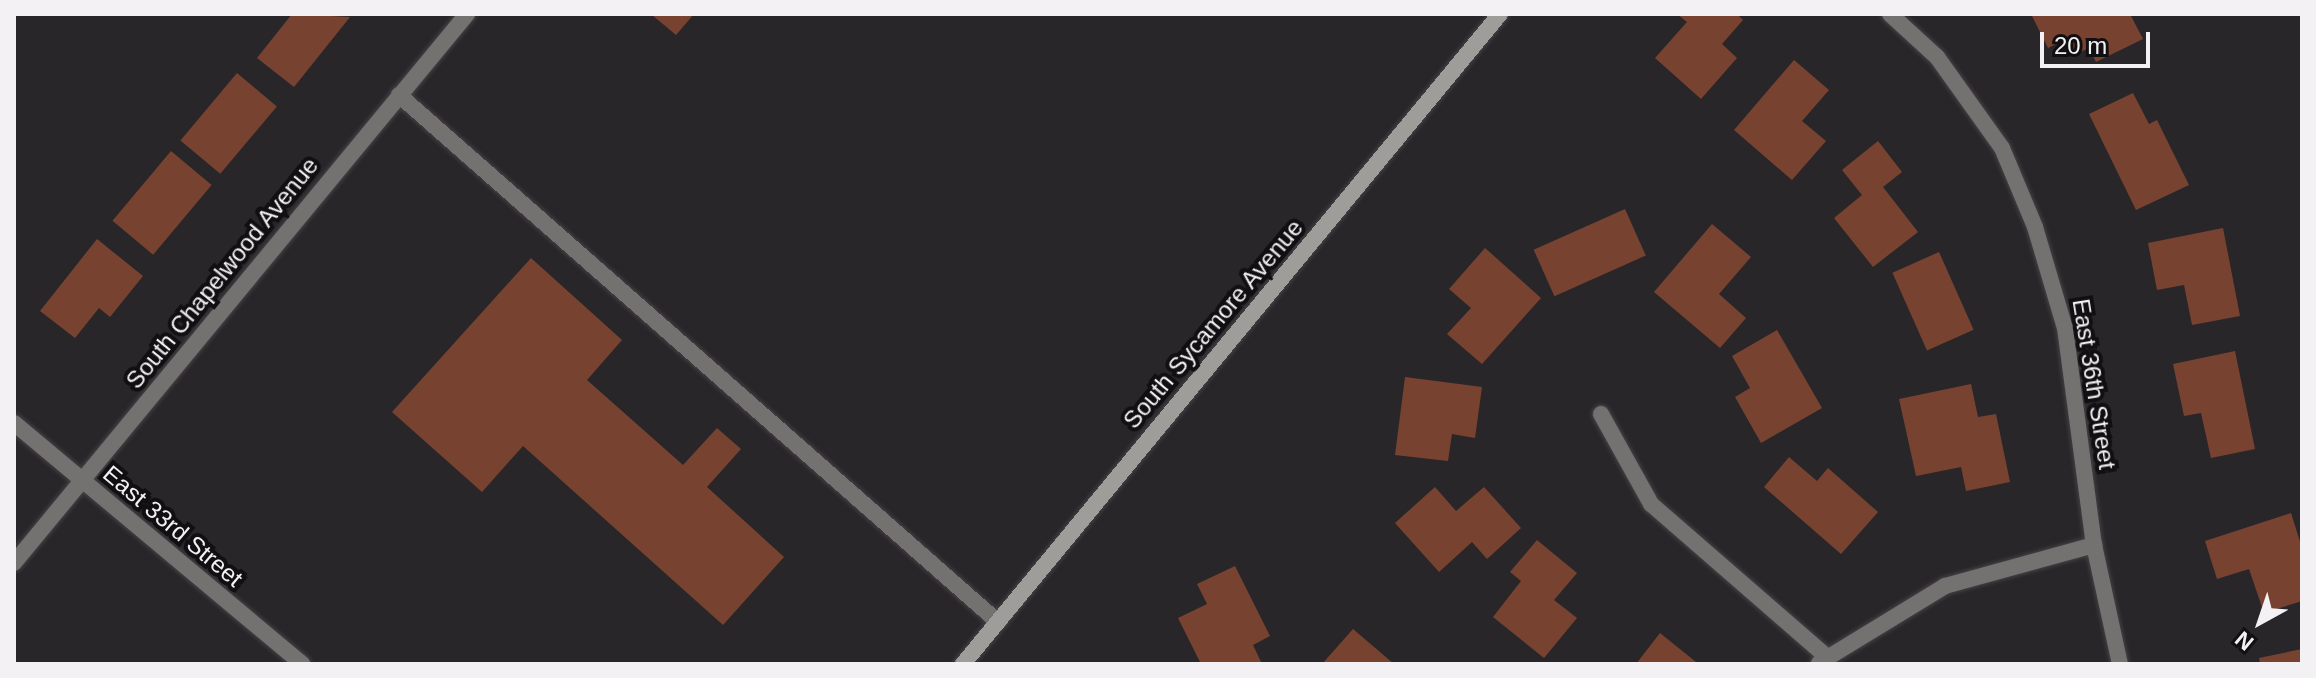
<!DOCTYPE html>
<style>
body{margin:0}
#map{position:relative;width:2316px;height:678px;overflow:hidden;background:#29262a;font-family:Helvetica,sans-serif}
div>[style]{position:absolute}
.building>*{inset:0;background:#774330;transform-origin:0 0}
.roads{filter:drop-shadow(0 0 2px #454246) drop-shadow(0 0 2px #454246)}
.service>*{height:16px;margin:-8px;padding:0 8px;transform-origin:8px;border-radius:8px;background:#737270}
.minor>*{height:16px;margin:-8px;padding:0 8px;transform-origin:8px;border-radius:8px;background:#737270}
.tertiary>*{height:16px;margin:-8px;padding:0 8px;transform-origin:8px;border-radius:8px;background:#737270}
.secondary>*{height:16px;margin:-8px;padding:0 8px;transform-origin:8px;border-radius:8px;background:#9f9d99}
span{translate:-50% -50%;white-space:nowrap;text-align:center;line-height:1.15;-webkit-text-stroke:8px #110f11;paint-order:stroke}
.street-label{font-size:24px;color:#f3f1f3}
.frame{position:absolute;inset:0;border:16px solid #f3f1f3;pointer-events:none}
.north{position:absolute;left:2220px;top:582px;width:80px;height:80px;-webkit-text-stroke:6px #110f11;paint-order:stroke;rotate:220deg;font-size:22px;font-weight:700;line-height:32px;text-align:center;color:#f3f1f3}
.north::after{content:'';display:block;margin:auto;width:28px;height:36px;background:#f3f1f3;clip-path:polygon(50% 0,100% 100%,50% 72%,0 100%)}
.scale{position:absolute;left:2040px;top:32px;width:110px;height:36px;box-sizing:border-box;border:4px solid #f3f1f3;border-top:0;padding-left:10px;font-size:24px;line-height:28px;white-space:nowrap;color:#f3f1f3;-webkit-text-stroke:6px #110f11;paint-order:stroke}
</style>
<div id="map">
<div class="building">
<div style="clip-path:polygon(292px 14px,350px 17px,294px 87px,257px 58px)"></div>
<div style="clip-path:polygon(651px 14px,694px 14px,676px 35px)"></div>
<div style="clip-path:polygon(1677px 14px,1737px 14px,1743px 20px,1722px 44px,1737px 58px,1701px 99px,1655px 58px,1687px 22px)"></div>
<div style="clip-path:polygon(2031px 14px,2130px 14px,2143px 39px,2096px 62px,2089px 48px,2072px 56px,2064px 40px,2048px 48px)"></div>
<div style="clip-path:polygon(1794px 60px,1829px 90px,1802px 121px,1826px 141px,1792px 180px,1734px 130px)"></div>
<div style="left:237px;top:73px;width:52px;height:88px;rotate:40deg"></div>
<div style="clip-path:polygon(2133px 93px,2149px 124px,2157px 120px,2189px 185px,2136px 210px,2089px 114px)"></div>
<div style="clip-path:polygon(1878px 141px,1902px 172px,1883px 187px,1918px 232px,1873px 267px,1834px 218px,1862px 195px,1842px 170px)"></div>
<div style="left:171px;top:151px;width:53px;height:91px;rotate:40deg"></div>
<div style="left:1625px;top:209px;width:51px;height:100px;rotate:66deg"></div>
<div style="clip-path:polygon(1712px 224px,1751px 257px,1719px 294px,1746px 318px,1720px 348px,1654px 292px)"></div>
<div style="clip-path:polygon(2223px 228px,2240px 316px,2192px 325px,2184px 285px,2157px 290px,2148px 243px)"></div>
<div style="clip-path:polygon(97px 239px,143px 276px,110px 317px,99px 308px,75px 338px,40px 311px)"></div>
<div style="clip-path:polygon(1485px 248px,1541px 298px,1482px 364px,1447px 334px,1471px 308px,1449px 289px)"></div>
<div style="left:1939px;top:252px;width:85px;height:51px;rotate:66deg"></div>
<div style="clip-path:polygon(531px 258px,622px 340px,587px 380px,683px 465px,717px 428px,741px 449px,707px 487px,784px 557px,723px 625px,523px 446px,482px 492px,392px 412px)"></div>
<div style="clip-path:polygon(1777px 330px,1822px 408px,1761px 443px,1735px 397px,1750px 388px,1732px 356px)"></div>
<div style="clip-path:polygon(2235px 351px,2255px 449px,2211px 458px,2201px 413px,2184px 416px,2173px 364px)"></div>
<div style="clip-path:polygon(1405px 377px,1482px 387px,1475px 438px,1452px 434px,1448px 461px,1395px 455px)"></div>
<div style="clip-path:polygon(1971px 384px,1978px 417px,1996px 414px,2010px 482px,1966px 491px,1961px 467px,1916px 476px,1899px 399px)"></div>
<div style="clip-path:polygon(1789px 457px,1817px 481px,1828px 468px,1878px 512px,1841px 554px,1764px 487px)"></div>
<div style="clip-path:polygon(1435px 487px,1456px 511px,1484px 487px,1521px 528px,1487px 559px,1472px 542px,1439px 572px,1395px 523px)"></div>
<div style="clip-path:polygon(2291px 513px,2302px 548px,2302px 601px,2264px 613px,2249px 569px,2217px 579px,2205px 541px)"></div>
<div style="clip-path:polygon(1537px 540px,1577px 573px,1554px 600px,1577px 618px,1544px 658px,1493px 617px,1521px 581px,1510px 572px)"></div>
<div style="clip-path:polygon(1235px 566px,1270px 636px,1253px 645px,1262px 664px,1201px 664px,1178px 618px,1207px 604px,1197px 584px)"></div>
<div style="clip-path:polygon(1353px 629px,1394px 664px,1322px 664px)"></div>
<div style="clip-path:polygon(1660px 633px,1696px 662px,1695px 664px,1636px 664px)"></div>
<div style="clip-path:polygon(2302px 649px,2302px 664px,2260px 664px,2259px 658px)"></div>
</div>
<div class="roads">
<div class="service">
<div style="left:399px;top:95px;width:798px;rotate:41.34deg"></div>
</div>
<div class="minor">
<div style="left:1890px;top:14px;width:64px;rotate:42.5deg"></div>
<div style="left:1937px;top:57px;width:112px;rotate:54.5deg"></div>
<div style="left:2002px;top:148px;width:86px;rotate:67.3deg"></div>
<div style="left:2035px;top:227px;width:105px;rotate:73.5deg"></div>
<div style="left:2065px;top:328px;width:219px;rotate:82.4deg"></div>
<div style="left:2094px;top:545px;width:122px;rotate:77.7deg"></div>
<div style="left:1601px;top:414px;width:103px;rotate:60.9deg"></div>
<div style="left:1651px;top:504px;width:230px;rotate:41deg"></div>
<div style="left:14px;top:563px;width:712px;rotate:-50.47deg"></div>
<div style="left:1819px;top:663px;width:148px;rotate:-31.4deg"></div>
<div style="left:1945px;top:586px;width:155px;rotate:-15.4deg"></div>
</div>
<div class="tertiary">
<div style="left:14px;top:423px;width:376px;rotate:39.9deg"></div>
</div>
<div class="secondary">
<div style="left:963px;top:664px;width:843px;rotate:-50.44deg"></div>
</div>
</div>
<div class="street-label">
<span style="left:222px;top:273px;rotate:-51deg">South Chapelwood Avenue</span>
<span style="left:1213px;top:324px;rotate:-50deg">South Sycamore Avenue</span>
<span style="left:2094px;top:384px;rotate:81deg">East 36th Street</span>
<span style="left:173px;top:526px;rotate:40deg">East 33rd Street</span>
</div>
<div class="frame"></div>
<div class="north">N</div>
<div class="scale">20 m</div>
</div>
